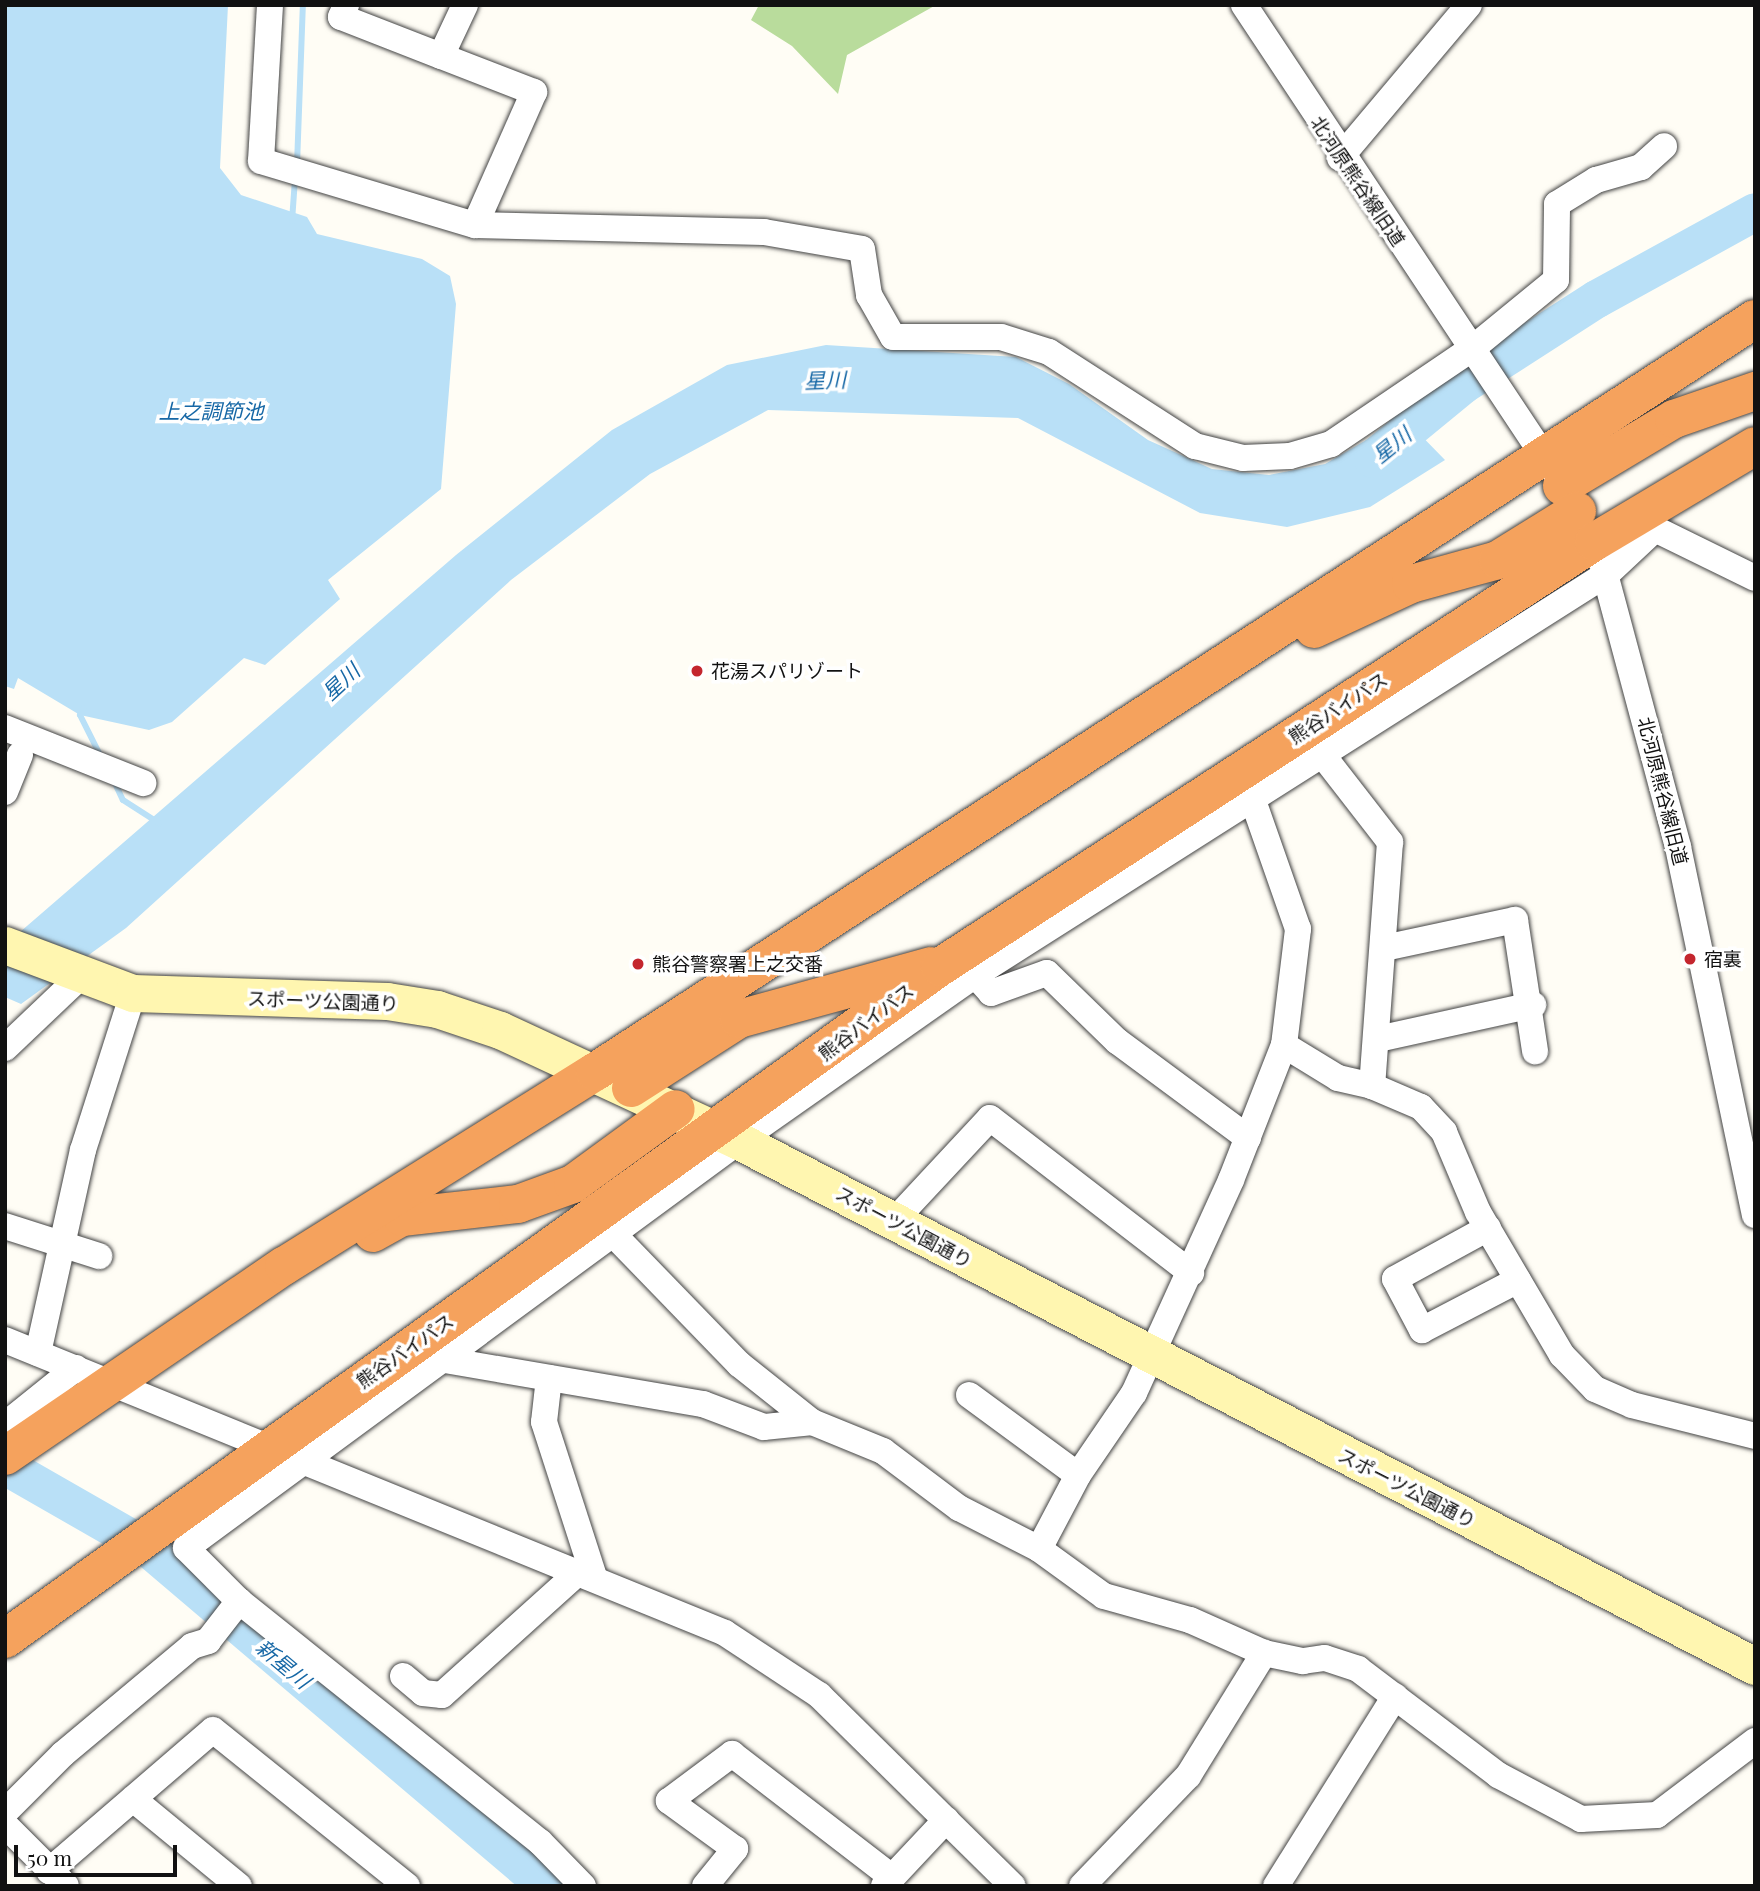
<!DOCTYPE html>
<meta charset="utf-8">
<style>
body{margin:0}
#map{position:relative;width:1760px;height:1891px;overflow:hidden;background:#fffdf5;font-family:"Playfair Display","Noto Sans JP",serif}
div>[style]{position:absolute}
.forest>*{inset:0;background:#b9dc9c}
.water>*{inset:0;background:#b9e0f7}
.stream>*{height:6px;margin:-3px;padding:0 3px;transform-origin:3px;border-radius:3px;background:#b9e0f7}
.river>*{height:38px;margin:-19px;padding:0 19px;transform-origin:19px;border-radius:19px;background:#b9e0f7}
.roads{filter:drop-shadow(0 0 2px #444) drop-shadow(0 0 2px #444)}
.street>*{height:26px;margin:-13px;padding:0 13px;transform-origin:13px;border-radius:13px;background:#fff}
.secondary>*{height:37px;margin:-18.5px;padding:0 18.5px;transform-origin:18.5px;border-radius:18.5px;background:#fff6b0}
.highway>*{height:38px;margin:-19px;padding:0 19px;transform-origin:19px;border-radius:19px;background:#f5a25d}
.dots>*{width:19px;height:19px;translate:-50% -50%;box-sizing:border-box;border:4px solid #fff;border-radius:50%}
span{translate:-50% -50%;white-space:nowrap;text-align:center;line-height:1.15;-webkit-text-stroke:7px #fff;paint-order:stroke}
.street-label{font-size:19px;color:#111}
.poi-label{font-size:19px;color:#111}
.left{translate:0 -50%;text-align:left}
.water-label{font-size:21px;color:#1768a6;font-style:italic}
.frame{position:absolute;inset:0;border:7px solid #111;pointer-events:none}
.scale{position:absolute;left:14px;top:1845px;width:163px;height:32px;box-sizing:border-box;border:4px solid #111;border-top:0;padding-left:9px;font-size:21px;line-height:24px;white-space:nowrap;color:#111;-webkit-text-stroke:5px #fff;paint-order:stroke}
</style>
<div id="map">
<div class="forest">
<div style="clip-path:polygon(759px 5px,936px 5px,847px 55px,838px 94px,792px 46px,751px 20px)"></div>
</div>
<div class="water">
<div style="clip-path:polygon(5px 5px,228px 5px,220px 168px,241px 195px,307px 217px,317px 234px,422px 259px,450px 276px,456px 304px,441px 489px,328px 580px,340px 599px,265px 665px,244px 658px,172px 722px,149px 730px,80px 715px,18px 678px,14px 689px,5px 686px)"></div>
<div style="clip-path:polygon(826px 345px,1016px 357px,1069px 384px,1148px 440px,1212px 469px,1269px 475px,1325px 464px,1404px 418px,1445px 460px,1370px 507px,1287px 527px,1200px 513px,1018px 418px,768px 410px,650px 474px,511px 580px,126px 928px,21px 1004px,5px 997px,5px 945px,456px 555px,612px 430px,727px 365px)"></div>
</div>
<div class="stream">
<div style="left:297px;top:165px;width:160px;rotate:-87.9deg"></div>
<div style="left:292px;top:221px;width:42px;rotate:-85.9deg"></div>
<div style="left:84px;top:708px;width:8px;rotate:120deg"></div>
<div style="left:80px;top:715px;width:47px;rotate:63.4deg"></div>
<div style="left:113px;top:779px;width:23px;rotate:65deg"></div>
<div style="left:123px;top:800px;width:43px;rotate:32.6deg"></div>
</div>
<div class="river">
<div style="left:1373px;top:459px;width:117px;rotate:-39.4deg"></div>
<div style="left:1463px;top:385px;width:159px;rotate:-32.7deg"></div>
<div style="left:1597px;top:299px;width:180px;rotate:-28.8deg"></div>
<div style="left:5px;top:1466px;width:165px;rotate:29.8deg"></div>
<div style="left:148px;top:1548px;width:522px;rotate:40.34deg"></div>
</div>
<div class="roads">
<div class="street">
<div style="left:270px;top:5px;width:156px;rotate:93.3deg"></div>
<div style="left:261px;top:161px;width:223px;rotate:16.7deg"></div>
<div style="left:475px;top:225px;width:289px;rotate:1.4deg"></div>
<div style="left:764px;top:232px;width:99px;rotate:9.8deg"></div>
<div style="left:862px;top:249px;width:47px;rotate:81.3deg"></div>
<div style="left:869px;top:295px;width:48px;rotate:60.3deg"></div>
<div style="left:893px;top:337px;width:108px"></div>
<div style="left:1001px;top:337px;width:50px;rotate:17.4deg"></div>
<div style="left:1049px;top:352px;width:174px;rotate:32.8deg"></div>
<div style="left:1195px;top:446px;width:49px;rotate:14deg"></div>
<div style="left:1243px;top:458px;width:47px;rotate:-2.4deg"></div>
<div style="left:1290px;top:456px;width:43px;rotate:-16.3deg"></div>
<div style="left:1331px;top:444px;width:171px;rotate:-34.1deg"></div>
<div style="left:1473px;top:348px;width:107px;rotate:-39.3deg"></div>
<div style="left:1556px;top:280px;width:76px;rotate:-89.2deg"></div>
<div style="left:1557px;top:204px;width:46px;rotate:-31.6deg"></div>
<div style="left:1596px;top:180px;width:47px;rotate:-16.1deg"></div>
<div style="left:1641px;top:167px;width:31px;rotate:-42deg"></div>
<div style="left:346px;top:5px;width:13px;rotate:113deg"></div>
<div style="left:341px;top:17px;width:107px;rotate:21.3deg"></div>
<div style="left:465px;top:5px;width:56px;rotate:115.2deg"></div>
<div style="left:441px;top:56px;width:100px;rotate:21.2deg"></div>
<div style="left:534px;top:92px;width:145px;rotate:113.9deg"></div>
<div style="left:1244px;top:5px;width:558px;rotate:56.4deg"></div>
<div style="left:1340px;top:158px;width:200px;rotate:-49.9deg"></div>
<div style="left:1601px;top:559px;width:298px;rotate:75deg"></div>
<div style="left:1678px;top:847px;width:376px;rotate:78.2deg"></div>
<div style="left:5px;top:728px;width:149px;rotate:21.7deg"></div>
<div style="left:1321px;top:753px;width:113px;rotate:52.2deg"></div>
<div style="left:1390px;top:842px;width:245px;rotate:94.2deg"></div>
<div style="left:1372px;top:1086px;width:53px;rotate:23.2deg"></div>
<div style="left:1421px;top:1107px;width:34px;rotate:47deg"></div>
<div style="left:1444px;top:1132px;width:87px;rotate:67deg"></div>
<div style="left:1478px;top:1212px;width:166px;rotate:59.6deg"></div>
<div style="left:1562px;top:1355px;width:47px;rotate:45.9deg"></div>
<div style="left:1595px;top:1389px;width:40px;rotate:23.4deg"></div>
<div style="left:1632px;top:1405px;width:127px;rotate:14.1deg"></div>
<div style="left:5px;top:792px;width:40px;rotate:-68deg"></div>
<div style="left:1384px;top:948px;width:134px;rotate:-12.1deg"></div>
<div style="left:1515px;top:920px;width:133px;rotate:81.3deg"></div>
<div style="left:975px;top:975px;width:24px;rotate:48deg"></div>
<div style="left:991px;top:993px;width:59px;rotate:-19.7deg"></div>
<div style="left:1047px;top:973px;width:98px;rotate:44.2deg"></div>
<div style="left:1117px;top:1041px;width:163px;rotate:36.5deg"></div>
<div style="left:1378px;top:1039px;width:159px;rotate:-12.4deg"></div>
<div style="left:1284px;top:1045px;width:63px;rotate:31.4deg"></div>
<div style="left:1338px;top:1078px;width:35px;rotate:13deg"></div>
<div style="left:5px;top:1048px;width:105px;rotate:-43.5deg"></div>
<div style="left:893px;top:1222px;width:142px;rotate:-47deg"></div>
<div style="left:990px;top:1118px;width:254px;rotate:37.6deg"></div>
<div style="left:5px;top:1226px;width:99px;rotate:17.7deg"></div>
<div style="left:1488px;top:1228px;width:106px;rotate:151.3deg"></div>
<div style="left:1395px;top:1279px;width:58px;rotate:62.1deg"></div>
<div style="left:1422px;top:1330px;width:108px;rotate:-27.5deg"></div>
<div style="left:614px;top:1235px;width:180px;rotate:45.9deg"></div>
<div style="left:739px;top:1364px;width:93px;rotate:38.5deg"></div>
<div style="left:812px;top:1422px;width:77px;rotate:22.2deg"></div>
<div style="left:883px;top:1451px;width:95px;rotate:36.9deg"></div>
<div style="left:959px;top:1508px;width:90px;rotate:27.1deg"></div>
<div style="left:1039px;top:1549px;width:80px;rotate:35.9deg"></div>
<div style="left:1104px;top:1596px;width:89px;rotate:15.6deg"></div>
<div style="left:1190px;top:1620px;width:81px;rotate:24deg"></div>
<div style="left:1264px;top:1653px;width:40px;rotate:12deg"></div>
<div style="left:1303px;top:1661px;width:22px;rotate:-8deg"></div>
<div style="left:1325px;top:1658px;width:35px;rotate:18deg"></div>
<div style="left:1358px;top:1669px;width:176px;rotate:37.1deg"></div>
<div style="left:1498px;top:1775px;width:94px;rotate:27.9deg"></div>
<div style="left:1581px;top:1819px;width:76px;rotate:-3deg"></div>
<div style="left:1657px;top:1815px;width:123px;rotate:-37.1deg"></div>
<div style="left:5px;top:1340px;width:777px;rotate:22.14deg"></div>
<div style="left:725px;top:1633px;width:113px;rotate:33.4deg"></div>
<div style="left:819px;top:1695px;width:272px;rotate:44.6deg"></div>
<div style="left:38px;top:1353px;width:208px;rotate:-77.5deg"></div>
<div style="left:83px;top:1150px;width:165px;rotate:-72.3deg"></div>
<div style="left:439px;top:1359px;width:268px;rotate:9.7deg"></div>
<div style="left:703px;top:1404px;width:65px;rotate:20.7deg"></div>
<div style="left:764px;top:1427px;width:48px;rotate:-5.9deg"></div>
<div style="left:549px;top:1378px;width:44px;rotate:96.5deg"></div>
<div style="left:544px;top:1422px;width:163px;rotate:72.1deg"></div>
<div style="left:969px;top:1395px;width:135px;rotate:36.3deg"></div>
<div style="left:5px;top:1425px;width:91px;rotate:-38.8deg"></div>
<div style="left:1039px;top:1549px;width:84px;rotate:-62.2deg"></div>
<div style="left:1078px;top:1475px;width:99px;rotate:-55.7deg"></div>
<div style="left:1134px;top:1393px;width:234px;rotate:-65.5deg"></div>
<div style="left:1231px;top:1180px;width:145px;rotate:-68.6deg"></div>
<div style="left:1284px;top:1045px;width:117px;rotate:-83.1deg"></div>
<div style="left:1298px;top:929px;width:142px;rotate:-109.3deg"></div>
<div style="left:403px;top:1676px;width:26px;rotate:40deg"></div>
<div style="left:423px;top:1693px;width:19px;rotate:6deg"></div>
<div style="left:442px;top:1695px;width:187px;rotate:-42deg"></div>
<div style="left:133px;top:1799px;width:137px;rotate:39.4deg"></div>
<div style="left:5px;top:1812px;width:82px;rotate:-45deg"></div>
<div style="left:63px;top:1754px;width:168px;rotate:-39.9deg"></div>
<div style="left:192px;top:1646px;width:17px;rotate:-17deg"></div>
<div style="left:208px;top:1641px;width:51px;rotate:-52.2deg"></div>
<div style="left:5px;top:1825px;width:86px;rotate:45deg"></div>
<div style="left:49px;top:1871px;width:216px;rotate:-40.7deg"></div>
<div style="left:213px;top:1730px;width:249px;rotate:38.8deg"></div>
<div style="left:583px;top:1886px;width:62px;rotate:-134.3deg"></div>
<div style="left:540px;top:1842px;width:386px;rotate:-141.3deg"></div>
<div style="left:239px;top:1601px;width:75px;rotate:-135deg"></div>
<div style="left:186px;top:1548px;width:687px;rotate:-36.35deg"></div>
<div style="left:739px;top:1141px;width:289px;rotate:-35.1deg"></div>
<div style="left:975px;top:975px;width:750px;rotate:-32.42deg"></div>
<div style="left:1608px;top:573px;width:64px;rotate:-43.1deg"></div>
<div style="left:1655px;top:529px;width:111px;rotate:26.1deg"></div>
<div style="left:705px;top:1886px;width:48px;rotate:-51deg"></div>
<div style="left:735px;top:1849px;width:82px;rotate:-144deg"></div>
<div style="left:669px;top:1801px;width:79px;rotate:-36.7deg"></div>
<div style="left:732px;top:1754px;width:202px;rotate:37.6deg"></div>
<div style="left:884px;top:1886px;width:91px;rotate:-46.8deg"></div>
<div style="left:1082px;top:1886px;width:153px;rotate:-46.1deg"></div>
<div style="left:1188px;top:1776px;width:145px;rotate:-58.3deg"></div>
<div style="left:1276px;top:1886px;width:224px;rotate:-57.9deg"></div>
</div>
<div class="secondary">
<div style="left:5px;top:945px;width:137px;rotate:20.6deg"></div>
<div style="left:133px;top:993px;width:254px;rotate:1.8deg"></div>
<div style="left:387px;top:1001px;width:51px;rotate:9.1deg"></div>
<div style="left:437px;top:1009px;width:66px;rotate:18.4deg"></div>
<div style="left:500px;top:1030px;width:264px;rotate:24.9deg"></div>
<div style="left:739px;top:1141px;width:1144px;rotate:27.33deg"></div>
</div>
<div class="highway">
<div style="left:1562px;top:486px;width:131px;rotate:-30.9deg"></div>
<div style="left:1674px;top:419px;width:86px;rotate:-19.1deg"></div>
<div style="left:1314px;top:629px;width:107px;rotate:-24.9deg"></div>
<div style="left:1411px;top:584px;width:90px;rotate:-15.4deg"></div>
<div style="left:1498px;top:560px;width:93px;rotate:-31.8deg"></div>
<div style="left:631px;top:1088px;width:128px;rotate:-32.6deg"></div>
<div style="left:739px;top:1019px;width:199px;rotate:-15.4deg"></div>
<div style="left:373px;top:1233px;width:33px;rotate:-29deg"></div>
<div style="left:402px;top:1217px;width:117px;rotate:-6.4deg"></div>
<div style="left:518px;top:1204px;width:59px;rotate:-20deg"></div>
<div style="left:573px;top:1184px;width:127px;rotate:-36.1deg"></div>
<div style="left:5px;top:1456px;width:338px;rotate:-34.3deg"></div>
<div style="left:284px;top:1266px;width:367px;rotate:-32deg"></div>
<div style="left:595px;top:1072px;width:1383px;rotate:-32.99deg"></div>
<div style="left:5px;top:1639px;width:1151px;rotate:-35.71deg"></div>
<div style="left:940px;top:967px;width:780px;rotate:-33.02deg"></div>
<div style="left:1594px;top:542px;width:187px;rotate:-30.8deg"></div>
</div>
</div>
<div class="dots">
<div style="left:697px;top:671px;background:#c4262e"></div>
<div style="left:1690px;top:959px;background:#c4262e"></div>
<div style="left:638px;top:964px;background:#c4262e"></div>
</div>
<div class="street-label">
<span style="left:1358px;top:181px;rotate:56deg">北河原熊谷線旧道</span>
<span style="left:1338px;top:708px;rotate:-33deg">熊谷バイパス</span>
<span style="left:1663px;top:791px;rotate:76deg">北河原熊谷線旧道</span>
<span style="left:323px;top:1001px;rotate:2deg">スポーツ公園通り</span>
<span style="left:866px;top:1022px;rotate:-37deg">熊谷バイパス</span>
<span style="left:904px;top:1227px;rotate:28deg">スポーツ公園通り</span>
<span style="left:405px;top:1351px;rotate:-35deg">熊谷バイパス</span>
<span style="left:1407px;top:1488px;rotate:27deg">スポーツ公園通り</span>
</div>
<div class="poi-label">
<span class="left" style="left:711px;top:671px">花湯スパリゾート</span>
<span class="left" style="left:1704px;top:959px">宿裏</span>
<span class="left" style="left:652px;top:964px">熊谷警察署上之交番</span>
</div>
<div class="water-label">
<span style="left:825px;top:379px;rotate:-2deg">星川</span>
<span style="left:211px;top:410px">上之調節池</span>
<span style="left:1391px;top:444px;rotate:-39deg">星川</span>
<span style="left:340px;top:681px;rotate:-43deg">星川</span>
<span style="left:284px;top:1663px;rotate:40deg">新星川</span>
</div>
<div class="frame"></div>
<div class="scale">50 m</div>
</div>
